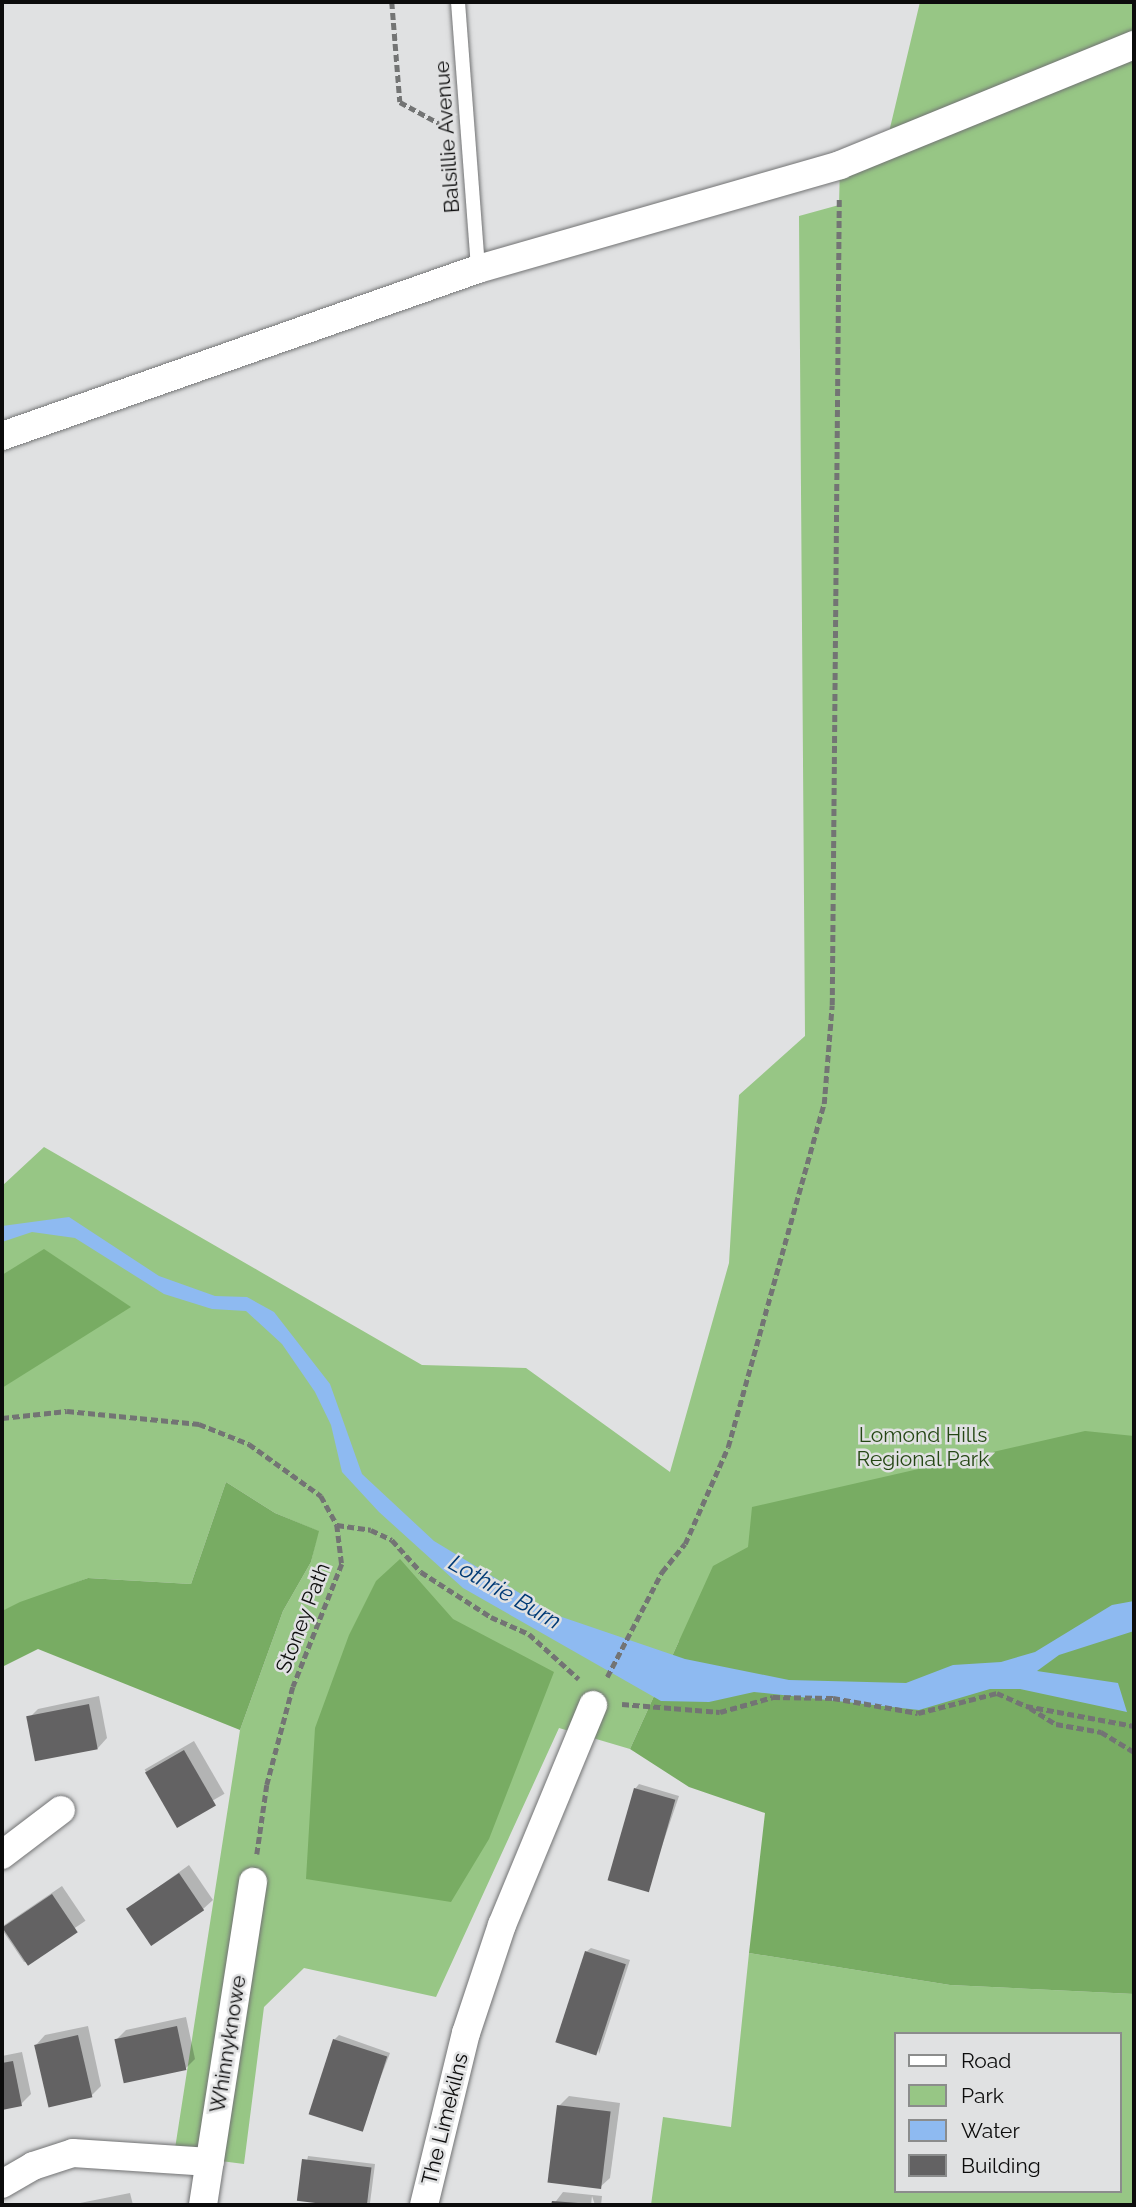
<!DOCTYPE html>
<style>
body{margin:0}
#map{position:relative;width:1136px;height:2207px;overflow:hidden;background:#e0e1e2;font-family:Raleway,sans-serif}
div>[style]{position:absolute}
.green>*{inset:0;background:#97c685}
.forest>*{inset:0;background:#78ac63}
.water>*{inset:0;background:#8ebaf1}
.shadow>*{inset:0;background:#0003;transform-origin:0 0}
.building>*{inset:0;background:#636263;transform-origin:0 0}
.path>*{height:4.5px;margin-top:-2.25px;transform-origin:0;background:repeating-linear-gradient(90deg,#737474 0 7px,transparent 0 10.5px)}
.roads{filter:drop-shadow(0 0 2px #727374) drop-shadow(0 0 2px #727374)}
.lane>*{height:14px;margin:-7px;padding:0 7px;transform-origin:7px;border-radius:7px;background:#fff}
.street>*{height:28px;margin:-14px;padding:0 14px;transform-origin:14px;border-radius:14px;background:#fff}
span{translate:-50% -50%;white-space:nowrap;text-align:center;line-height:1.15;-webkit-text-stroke:5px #e0e1e2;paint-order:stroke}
.street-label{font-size:21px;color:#0c0c0c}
.park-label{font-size:21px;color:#254715}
.water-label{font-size:23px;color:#003a76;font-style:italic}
.frame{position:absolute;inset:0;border:4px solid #0c0c0c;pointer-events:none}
.legend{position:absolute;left:894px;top:2032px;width:228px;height:161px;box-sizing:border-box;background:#e0e1e2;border:2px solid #8b8c8c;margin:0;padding:9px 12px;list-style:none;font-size:21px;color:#0c0c0c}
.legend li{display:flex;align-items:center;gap:14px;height:35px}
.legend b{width:35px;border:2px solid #8b8c8c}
</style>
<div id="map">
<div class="green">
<div style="clip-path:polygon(920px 2px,1134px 2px,1134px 1603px,679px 1641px,630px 1749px,559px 1728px,436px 1997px,304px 1968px,264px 2007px,244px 2164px,174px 2155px,240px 1730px,283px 1611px,311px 1562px,318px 1531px,275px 1513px,226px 1482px,191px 1584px,88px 1578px,2px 1611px,2px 1186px,44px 1147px,422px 1365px,526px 1368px,670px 1472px,729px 1263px,739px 1095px,805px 1036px,799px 216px,839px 205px,840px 165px,885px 149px)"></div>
<div style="clip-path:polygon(evenodd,749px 1953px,950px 1985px,1134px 1994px,1134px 2205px,651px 2205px,663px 2117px,731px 2127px,749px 1953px,896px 2034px,1120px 2034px,1120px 2191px,896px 2191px,896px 2034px)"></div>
</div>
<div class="forest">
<div style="clip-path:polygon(44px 1249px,131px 1307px,2px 1388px,2px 1275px)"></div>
<div style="clip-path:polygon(1085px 1431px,1134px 1436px,1134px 1994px,950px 1985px,749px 1953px,765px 1813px,689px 1787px,630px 1749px,713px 1566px,748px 1547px,752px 1507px)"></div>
<div style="clip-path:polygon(226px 1482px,275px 1513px,319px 1531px,311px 1562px,283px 1611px,240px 1730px,38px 1649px,2px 1667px,2px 1611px,20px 1602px,88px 1578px,191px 1584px)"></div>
<div style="clip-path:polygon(400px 1559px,453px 1619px,554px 1672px,489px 1839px,451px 1902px,306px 1879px,315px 1728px,349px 1635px,376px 1581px)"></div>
</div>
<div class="water">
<div style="clip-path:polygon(69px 1217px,159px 1276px,215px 1296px,247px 1297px,274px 1312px,330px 1384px,362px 1474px,434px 1541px,556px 1615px,685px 1659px,789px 1680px,906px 1683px,953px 1665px,1001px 1662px,1035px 1652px,1112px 1605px,1134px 1601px,1134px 1631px,1059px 1655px,1037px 1671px,1118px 1683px,1127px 1712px,1020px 1689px,990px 1689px,919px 1710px,754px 1692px,709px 1702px,661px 1701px,463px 1588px,379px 1512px,342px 1472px,331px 1425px,315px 1392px,282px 1344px,246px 1311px,212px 1309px,164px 1294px,75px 1238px,32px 1232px,2px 1242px,2px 1226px)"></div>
</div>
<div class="shadow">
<div style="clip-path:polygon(99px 1696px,107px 1738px,98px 1748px,29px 1718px,38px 1709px)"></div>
<div style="left:194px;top:1741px;width:61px;height:57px;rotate:60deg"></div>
<div style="clip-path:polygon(639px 1784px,679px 1796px,647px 1890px,635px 1789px)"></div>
<div style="clip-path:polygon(189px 1865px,213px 1900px,203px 1909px,128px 1909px)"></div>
<div style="left:62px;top:1886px;width:42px;height:74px;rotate:56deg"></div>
<div style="clip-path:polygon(591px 1948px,630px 1960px,599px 2054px,586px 1952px)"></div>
<div style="clip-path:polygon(186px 2017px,195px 2059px,185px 2069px,116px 2040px,126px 2030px)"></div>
<div style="clip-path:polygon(88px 2026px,101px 2086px,91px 2096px,36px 2045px,45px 2035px)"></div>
<div style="clip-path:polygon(339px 2035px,390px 2053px,360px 2131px,334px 2040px)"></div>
<div style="clip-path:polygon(22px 2052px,31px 2094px,21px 2104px,2px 2108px,2px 2056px)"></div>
<div style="clip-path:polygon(569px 2096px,620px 2103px,610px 2178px,600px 2187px,559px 2106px)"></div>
<div style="clip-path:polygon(308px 2156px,375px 2164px,370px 2203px,299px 2200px)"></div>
<div style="clip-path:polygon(563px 2192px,602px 2196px,601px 2205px,595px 2205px,592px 2196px,591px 2205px,553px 2205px)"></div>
<div style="clip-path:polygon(130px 2193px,133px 2205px,70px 2205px)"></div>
</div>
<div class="building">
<div style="left:89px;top:1704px;width:46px;height:64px;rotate:79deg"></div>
<div style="left:184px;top:1750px;width:64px;height:45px;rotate:60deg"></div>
<div style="left:634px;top:1788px;width:43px;height:96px;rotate:16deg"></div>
<div style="left:179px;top:1873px;width:45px;height:64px;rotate:56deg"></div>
<div style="left:52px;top:1894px;width:46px;height:60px;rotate:56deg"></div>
<div style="left:585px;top:1951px;width:43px;height:96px;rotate:18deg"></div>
<div style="left:177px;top:2026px;width:45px;height:64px;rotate:78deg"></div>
<div style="left:78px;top:2035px;width:64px;height:45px;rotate:77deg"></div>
<div style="left:333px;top:2039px;width:57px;height:79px;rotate:18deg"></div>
<div style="clip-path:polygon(13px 2061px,22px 2106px,2px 2110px,2px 2063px)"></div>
<div style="left:557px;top:2105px;width:54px;height:78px;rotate:7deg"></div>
<div style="left:302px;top:2159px;width:70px;height:42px;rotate:7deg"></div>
<div style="clip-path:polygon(552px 2201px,578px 2203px,578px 2205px,551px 2205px)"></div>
</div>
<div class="path">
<div style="left:392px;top:2px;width:100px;rotate:85.4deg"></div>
<div style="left:400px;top:102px;width:50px;rotate:28.6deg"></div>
<div style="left:2px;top:1418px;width:65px;rotate:-6.1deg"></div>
<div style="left:67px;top:1411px;width:133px;rotate:5.6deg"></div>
<div style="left:199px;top:1424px;width:54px;rotate:21.8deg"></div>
<div style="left:249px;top:1444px;width:89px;rotate:35.8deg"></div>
<div style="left:321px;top:1496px;width:33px;rotate:61deg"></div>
<div style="left:337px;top:1525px;width:39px;rotate:83deg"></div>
<div style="left:342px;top:1564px;width:132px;rotate:111.7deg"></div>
<div style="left:293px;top:1687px;width:101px;rotate:104.9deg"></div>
<div style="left:267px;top:1785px;width:70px;rotate:98.2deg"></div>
<div style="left:337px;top:1525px;width:34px;rotate:8deg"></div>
<div style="left:371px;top:1530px;width:23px;rotate:25deg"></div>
<div style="left:392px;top:1540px;width:43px;rotate:47.8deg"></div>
<div style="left:421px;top:1572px;width:83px;rotate:32.7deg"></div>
<div style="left:491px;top:1617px;width:42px;rotate:24.1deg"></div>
<div style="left:529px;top:1634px;width:67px;rotate:42deg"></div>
<div style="left:607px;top:1677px;width:119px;rotate:-62.4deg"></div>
<div style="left:662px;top:1572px;width:36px;rotate:-51deg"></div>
<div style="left:685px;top:1544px;width:106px;rotate:-66.1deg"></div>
<div style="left:728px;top:1447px;width:356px;rotate:-74.4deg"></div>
<div style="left:824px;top:1104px;width:99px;rotate:-85.4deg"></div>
<div style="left:832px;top:1005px;width:807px;rotate:-89.5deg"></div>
<div style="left:622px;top:1704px;width:98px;rotate:4.7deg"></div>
<div style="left:720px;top:1712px;width:55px;rotate:-15.8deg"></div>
<div style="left:773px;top:1697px;width:60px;rotate:1deg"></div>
<div style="left:833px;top:1698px;width:86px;rotate:10deg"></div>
<div style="left:918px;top:1713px;width:81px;rotate:-14.2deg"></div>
<div style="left:997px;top:1693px;width:32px;rotate:24deg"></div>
<div style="left:1026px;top:1706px;width:110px;rotate:10.5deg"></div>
<div style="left:1030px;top:1708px;width:31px;rotate:32deg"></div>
<div style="left:1056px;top:1724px;width:46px;rotate:10.1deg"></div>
<div style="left:1101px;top:1732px;width:39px;rotate:31deg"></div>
</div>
<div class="roads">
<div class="lane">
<div style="left:458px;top:2px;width:268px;rotate:85.7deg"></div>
</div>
<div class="street">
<div style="left:2px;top:436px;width:504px;rotate:-19.33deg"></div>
<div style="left:478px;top:269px;width:377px;rotate:-16deg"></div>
<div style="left:840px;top:165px;width:318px;rotate:-22.2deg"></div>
<div style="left:2px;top:1855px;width:74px;rotate:-37.3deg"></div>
<div style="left:2px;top:2184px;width:36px;rotate:-30deg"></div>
<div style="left:33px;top:2166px;width:42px;rotate:-18deg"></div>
<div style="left:73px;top:2153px;width:137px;rotate:3.8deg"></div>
<div style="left:203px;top:2205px;width:327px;rotate:-81.2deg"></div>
<div style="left:424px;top:2205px;width:177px;rotate:-76.3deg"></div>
<div style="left:466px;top:2033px;width:114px;rotate:-71.6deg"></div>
<div style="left:502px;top:1925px;width:238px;rotate:-67.5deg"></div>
</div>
</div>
<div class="street-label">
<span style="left:447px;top:137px;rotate:-94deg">Balsillie Avenue</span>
<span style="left:303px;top:1618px;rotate:-69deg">Stoney Path</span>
<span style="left:228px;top:2044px;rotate:-81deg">Whinnyknowe</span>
<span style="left:445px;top:2119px;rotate:-76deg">The Limekilns</span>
</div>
<div class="park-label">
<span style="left:923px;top:1447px">Lomond Hills<br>Regional Park</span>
</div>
<div class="water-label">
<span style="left:505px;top:1592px;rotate:30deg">Lothrie Burn</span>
</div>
<div class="frame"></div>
<ul class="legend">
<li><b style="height:9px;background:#fff"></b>Road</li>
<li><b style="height:19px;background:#97c685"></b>Park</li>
<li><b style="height:19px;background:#8ebaf1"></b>Water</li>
<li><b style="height:19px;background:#636263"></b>Building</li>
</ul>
</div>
